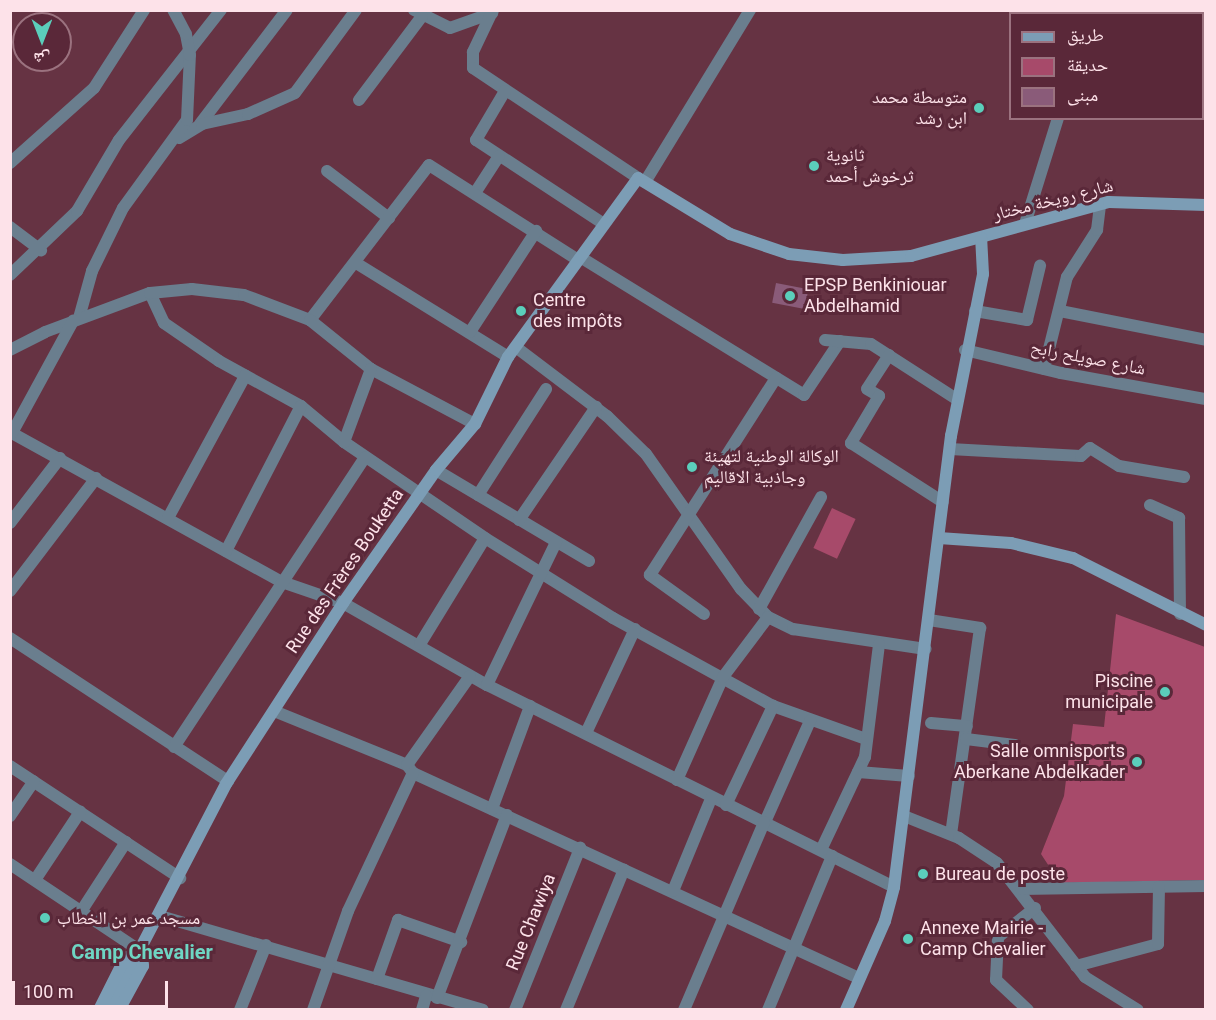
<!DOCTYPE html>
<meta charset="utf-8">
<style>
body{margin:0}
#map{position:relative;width:1216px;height:1020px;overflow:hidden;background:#663343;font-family:Roboto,"Noto Naskh Arabic",sans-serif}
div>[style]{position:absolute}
.green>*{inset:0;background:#a74a6a;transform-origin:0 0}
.building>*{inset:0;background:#8a5b79;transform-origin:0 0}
.street>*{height:12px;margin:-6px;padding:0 6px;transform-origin:6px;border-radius:6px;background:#6a7e8e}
.secondary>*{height:12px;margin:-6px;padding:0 6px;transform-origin:6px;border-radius:6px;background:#7c9db5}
.dots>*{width:16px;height:16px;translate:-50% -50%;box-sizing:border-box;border:3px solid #5a2839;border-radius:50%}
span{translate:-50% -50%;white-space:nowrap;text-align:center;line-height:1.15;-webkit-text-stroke:6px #5a2839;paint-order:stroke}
.poi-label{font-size:18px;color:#fde2e9}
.right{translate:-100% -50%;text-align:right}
.left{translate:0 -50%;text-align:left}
.street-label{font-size:18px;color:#fde2e9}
.neighbourhood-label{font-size:20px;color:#6ed5c3;font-weight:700}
.frame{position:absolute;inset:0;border:12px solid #fde2e9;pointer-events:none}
.legend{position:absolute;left:1009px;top:12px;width:195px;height:108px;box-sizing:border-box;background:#5a2839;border:2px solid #9b727f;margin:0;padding:8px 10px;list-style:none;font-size:18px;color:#fde2e9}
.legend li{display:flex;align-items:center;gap:12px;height:30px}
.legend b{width:30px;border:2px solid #9b727f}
.north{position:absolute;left:12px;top:12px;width:60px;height:60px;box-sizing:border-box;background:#5a2839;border:2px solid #9b727f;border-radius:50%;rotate:180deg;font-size:16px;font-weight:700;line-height:24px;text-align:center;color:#fde2e9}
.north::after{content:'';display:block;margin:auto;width:21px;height:27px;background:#5bcebb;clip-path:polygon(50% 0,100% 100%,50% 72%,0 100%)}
.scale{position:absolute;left:12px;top:981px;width:156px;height:27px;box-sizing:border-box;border:3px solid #fde2e9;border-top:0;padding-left:8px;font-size:18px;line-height:21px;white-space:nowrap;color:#fde2e9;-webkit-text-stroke:4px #5a2839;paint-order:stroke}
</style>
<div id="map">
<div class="green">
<div style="left:832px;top:508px;width:26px;height:44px;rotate:25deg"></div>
<div style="clip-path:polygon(1116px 614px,1205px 647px,1205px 880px,1060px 883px,1041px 854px,1064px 796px,1073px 724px,1104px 727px)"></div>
</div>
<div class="building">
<div style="left:776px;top:283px;width:33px;height:20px;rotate:11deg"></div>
</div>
<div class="street">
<div style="left:414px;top:10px;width:40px;rotate:26.6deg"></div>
<div style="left:450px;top:28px;width:45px;rotate:-19.7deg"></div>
<div style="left:493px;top:10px;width:47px;rotate:115.5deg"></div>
<div style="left:473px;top:52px;width:16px;rotate:90deg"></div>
<div style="left:473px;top:68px;width:198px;rotate:33.7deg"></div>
<div style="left:1107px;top:14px;width:4px;rotate:-63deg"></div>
<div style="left:505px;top:91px;width:57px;rotate:120.6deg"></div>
<div style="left:476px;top:140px;width:153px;rotate:33.3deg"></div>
<div style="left:359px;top:100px;width:105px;rotate:-53.1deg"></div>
<div style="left:200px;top:124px;width:143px;rotate:-52.7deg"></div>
<div style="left:179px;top:138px;width:27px;rotate:-31deg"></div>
<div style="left:202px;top:124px;width:47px;rotate:-12.3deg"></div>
<div style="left:248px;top:114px;width:51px;rotate:-24.1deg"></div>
<div style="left:295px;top:93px;width:103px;rotate:-53.7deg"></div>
<div style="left:10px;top:163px;width:113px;rotate:-41.8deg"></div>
<div style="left:94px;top:88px;width:93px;rotate:-57.3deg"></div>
<div style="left:327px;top:171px;width:78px;rotate:37.2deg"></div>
<div style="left:645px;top:182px;width:202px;rotate:-58.6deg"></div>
<div style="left:475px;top:193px;width:44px;rotate:-57deg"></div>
<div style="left:1025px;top:224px;width:111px;rotate:-72.7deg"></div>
<div style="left:10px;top:227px;width:39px;rotate:37deg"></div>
<div style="left:580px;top:257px;width:263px;rotate:31.6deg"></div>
<div style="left:804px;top:395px;width:65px;rotate:-56.3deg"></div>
<div style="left:356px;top:263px;width:179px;rotate:31.7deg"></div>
<div style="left:10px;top:275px;width:93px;rotate:-43.7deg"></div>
<div style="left:77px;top:211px;width:82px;rotate:-59.4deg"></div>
<div style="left:119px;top:140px;width:165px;rotate:-51.9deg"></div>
<div style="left:150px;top:293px;width:33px;rotate:65deg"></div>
<div style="left:164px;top:323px;width:67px;rotate:34.6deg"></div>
<div style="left:219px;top:361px;width:94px;rotate:28.8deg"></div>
<div style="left:301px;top:406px;width:56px;rotate:39.9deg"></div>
<div style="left:344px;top:442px;width:171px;rotate:34.2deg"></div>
<div style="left:485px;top:538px;width:151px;rotate:32deg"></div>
<div style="left:613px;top:618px;width:183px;rotate:28.8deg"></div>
<div style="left:773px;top:706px;width:99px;rotate:19.5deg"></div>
<div style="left:975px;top:311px;width:53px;rotate:9.8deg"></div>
<div style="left:1027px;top:320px;width:56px;rotate:-76.5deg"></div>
<div style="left:1060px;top:311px;width:149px;rotate:11.2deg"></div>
<div style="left:79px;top:318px;width:49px;rotate:-74.5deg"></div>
<div style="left:92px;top:271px;width:70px;rotate:-63.8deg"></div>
<div style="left:123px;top:208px;width:109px;rotate:-54deg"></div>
<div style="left:187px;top:120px;width:65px;rotate:-87.4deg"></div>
<div style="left:190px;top:55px;width:21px;rotate:-101deg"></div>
<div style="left:186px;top:34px;width:27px;rotate:-118deg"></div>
<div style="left:310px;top:320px;width:195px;rotate:-52.5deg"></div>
<div style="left:429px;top:165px;width:177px;rotate:32.5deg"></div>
<div style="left:470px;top:332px;width:121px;rotate:-56.8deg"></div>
<div style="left:825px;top:340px;width:46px;rotate:5deg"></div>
<div style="left:871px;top:344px;width:103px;rotate:32.8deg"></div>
<div style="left:517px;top:348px;width:113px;rotate:37.1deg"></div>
<div style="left:607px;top:416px;width:54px;rotate:44.3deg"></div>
<div style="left:646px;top:454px;width:165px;rotate:54.9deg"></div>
<div style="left:741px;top:589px;width:39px;rotate:46deg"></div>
<div style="left:768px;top:617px;width:28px;rotate:26deg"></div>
<div style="left:793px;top:629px;width:134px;rotate:8.6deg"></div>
<div style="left:10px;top:350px;width:39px;rotate:-27deg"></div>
<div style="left:45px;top:332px;width:112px;rotate:-20.4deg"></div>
<div style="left:150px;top:293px;width:42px;rotate:-5.4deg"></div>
<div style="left:192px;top:289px;width:52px;rotate:6.6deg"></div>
<div style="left:244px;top:295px;width:71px;rotate:20.7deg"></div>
<div style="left:310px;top:320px;width:78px;rotate:38.8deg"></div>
<div style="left:371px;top:369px;width:118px;rotate:27.9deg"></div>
<div style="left:965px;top:350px;width:99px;rotate:13.5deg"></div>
<div style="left:1061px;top:373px;width:147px;rotate:10.2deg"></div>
<div style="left:889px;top:355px;width:40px;rotate:122.9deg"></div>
<div style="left:867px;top:389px;width:14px;rotate:30deg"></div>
<div style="left:879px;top:396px;width:55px;rotate:120.8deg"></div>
<div style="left:851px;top:443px;width:109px;rotate:32.7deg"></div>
<div style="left:1044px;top:369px;width:95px;rotate:-76deg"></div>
<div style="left:1067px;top:277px;width:56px;rotate:-57.4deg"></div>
<div style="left:1097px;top:230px;width:26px;rotate:-83deg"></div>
<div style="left:10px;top:432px;width:311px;rotate:28.9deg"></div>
<div style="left:282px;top:582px;width:65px;rotate:19deg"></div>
<div style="left:343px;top:603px;width:166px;rotate:29.7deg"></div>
<div style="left:487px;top:685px;width:454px;rotate:26.4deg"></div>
<div style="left:12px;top:433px;width:128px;rotate:-61.4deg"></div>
<div style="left:344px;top:442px;width:78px;rotate:-69.7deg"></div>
<div style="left:950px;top:449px;width:131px;rotate:3.1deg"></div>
<div style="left:1081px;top:456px;width:12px;rotate:-42deg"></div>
<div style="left:1090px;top:448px;width:34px;rotate:32deg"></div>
<div style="left:1119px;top:466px;width:66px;rotate:9.6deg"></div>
<div style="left:436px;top:470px;width:178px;rotate:30.7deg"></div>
<div style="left:478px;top:495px;width:126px;rotate:-57.3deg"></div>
<div style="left:1150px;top:505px;width:32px;rotate:24deg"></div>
<div style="left:1179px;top:518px;width:96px;rotate:89.4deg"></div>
<div style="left:168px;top:518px;width:162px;rotate:-61.5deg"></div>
<div style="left:519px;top:520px;width:137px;rotate:-55.7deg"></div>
<div style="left:10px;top:523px;width:82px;rotate:-52.4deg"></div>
<div style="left:226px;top:551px;width:163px;rotate:-62.7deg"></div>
<div style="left:10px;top:591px;width:142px;rotate:-52.7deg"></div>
<div style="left:759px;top:609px;width:128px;rotate:-61deg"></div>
<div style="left:704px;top:614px;width:67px;rotate:-144.2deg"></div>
<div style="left:650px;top:575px;width:234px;rotate:-57.4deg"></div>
<div style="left:929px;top:620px;width:52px;rotate:8.9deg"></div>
<div style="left:980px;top:628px;width:208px;rotate:98deg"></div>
<div style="left:10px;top:638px;width:261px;rotate:33.3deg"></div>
<div style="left:420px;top:644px;width:124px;rotate:-58.5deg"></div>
<div style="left:487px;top:685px;width:159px;rotate:-64.2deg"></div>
<div style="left:274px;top:711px;width:144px;rotate:22.1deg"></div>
<div style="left:407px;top:765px;width:10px;rotate:53deg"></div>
<div style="left:413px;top:773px;width:490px;rotate:24.7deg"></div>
<div style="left:931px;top:723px;width:36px;rotate:5deg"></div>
<div style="left:586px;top:733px;width:115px;rotate:-64.8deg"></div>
<div style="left:966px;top:739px;width:49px;rotate:7deg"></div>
<div style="left:174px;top:747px;width:347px;rotate:-56.6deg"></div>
<div style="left:407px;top:765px;width:109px;rotate:-54.7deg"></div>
<div style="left:10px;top:766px;width:204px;rotate:33.4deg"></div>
<div style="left:858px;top:772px;width:51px;rotate:4.5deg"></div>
<div style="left:677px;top:780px;width:113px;rotate:-65.9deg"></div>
<div style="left:723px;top:677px;width:75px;rotate:-53.1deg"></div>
<div style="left:726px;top:805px;width:110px;rotate:-64.6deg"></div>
<div style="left:492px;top:809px;width:110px;rotate:-69.7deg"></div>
<div style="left:10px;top:816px;width:42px;rotate:-55.6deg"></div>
<div style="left:904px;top:816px;width:59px;rotate:21.8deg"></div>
<div style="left:959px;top:838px;width:45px;rotate:33.3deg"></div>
<div style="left:997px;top:863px;width:144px;rotate:52.3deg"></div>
<div style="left:1085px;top:977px;width:62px;rotate:31.9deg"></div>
<div style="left:765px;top:822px;width:111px;rotate:-66deg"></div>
<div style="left:821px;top:850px;width:103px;rotate:-64.7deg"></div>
<div style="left:865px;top:757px;width:114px;rotate:-82.9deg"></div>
<div style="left:10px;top:864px;width:159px;rotate:33.7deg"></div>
<div style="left:35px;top:880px;width:82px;rotate:-56.5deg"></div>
<div style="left:1021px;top:889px;width:185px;rotate:-0.9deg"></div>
<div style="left:673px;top:891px;width:100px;rotate:-67.6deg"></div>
<div style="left:82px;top:910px;width:81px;rotate:-57.1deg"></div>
<div style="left:160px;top:916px;width:336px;rotate:16.2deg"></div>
<div style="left:1076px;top:966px;width:85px;rotate:-15deg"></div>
<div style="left:1158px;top:944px;width:57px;rotate:-89deg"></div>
<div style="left:377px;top:979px;width:63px;rotate:-70.4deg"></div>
<div style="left:398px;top:920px;width:67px;rotate:19.2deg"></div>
<div style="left:437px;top:998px;width:196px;rotate:-69.1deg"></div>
<div style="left:240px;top:1010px;width:70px;rotate:-68.2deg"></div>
<div style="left:313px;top:1010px;width:105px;rotate:-70.5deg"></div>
<div style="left:348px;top:911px;width:153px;rotate:-64.8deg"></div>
<div style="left:422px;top:1010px;width:15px;rotate:-74deg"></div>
<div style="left:515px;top:1010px;width:175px;rotate:-68.1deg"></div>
<div style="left:566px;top:1010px;width:152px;rotate:-67.6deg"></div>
<div style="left:684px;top:1010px;width:204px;rotate:-66.9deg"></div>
<div style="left:768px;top:1010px;width:167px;rotate:-67.4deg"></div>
<div style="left:1028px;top:1010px;width:44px;rotate:-136.8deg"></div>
<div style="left:996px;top:980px;width:43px;rotate:-87.3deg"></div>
<div style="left:998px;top:937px;width:47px;rotate:-38.1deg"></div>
</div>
<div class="secondary">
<div style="left:939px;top:538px;width:72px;rotate:4deg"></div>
<div style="left:1011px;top:543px;width:64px;rotate:13.6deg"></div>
<div style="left:1073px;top:558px;width:149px;rotate:26.7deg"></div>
<div style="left:111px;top:1005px;width:249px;rotate:-62.5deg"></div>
<div style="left:226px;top:784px;width:216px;rotate:-57.1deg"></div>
<div style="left:343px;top:603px;width:162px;rotate:-55deg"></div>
<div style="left:436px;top:470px;width:60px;rotate:-49.7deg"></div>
<div style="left:475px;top:424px;width:75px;rotate:-63.8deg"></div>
<div style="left:508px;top:357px;width:221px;rotate:-54deg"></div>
<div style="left:638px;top:178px;width:108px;rotate:31.3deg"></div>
<div style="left:730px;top:234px;width:62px;rotate:18.7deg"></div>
<div style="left:789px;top:254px;width:54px;rotate:6.3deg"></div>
<div style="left:843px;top:260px;width:68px;rotate:-3.4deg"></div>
<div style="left:911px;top:256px;width:205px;rotate:-15.3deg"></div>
<div style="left:1109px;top:202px;width:97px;rotate:1.8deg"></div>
<div style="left:99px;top:1010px;width:58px;rotate:-63.4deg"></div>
<div style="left:125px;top:958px;width:18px;rotate:-19deg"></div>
<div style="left:142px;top:952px;width:14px;rotate:86deg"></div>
<div style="left:143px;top:966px;width:50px;rotate:118.6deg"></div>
<div style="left:846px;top:1010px;width:97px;rotate:-66.3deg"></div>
<div style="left:885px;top:921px;width:35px;rotate:-75deg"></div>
<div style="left:894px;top:887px;width:455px;rotate:-82.8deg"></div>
<div style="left:951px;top:436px;width:165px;rotate:-78.8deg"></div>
<div style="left:983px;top:274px;width:36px;rotate:-93deg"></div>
</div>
<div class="dots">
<div style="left:979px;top:108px;background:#5bcebb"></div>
<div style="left:814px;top:166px;background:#5bcebb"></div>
<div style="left:790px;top:296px;background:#5bcebb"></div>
<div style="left:521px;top:311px;background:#5bcebb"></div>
<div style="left:692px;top:467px;background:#5bcebb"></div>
<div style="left:1165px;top:692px;background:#5bcebb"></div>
<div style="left:1137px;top:762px;background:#5bcebb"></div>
<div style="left:923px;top:874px;background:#5bcebb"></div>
<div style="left:45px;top:918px;background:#5bcebb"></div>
<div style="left:908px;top:939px;background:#5bcebb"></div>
</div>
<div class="poi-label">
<span class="right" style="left:967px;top:108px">متوسطة محمد<br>ابن رشد</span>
<span class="left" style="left:826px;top:166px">ثانوية<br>ثرخوش أحمد</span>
<span class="left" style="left:804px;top:296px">EPSP Benkiniouar<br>Abdelhamid</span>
<span class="left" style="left:533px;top:311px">Centre<br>des impôts</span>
<span class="left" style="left:704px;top:467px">الوكالة الوطنية لتهيئة<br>وجاذبية الاقاليم</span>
<span class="right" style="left:1153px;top:692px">Piscine<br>municipale</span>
<span class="right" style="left:1125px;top:762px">Salle omnisports<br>Aberkane Abdelkader</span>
<span class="left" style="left:935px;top:874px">Bureau de poste</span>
<span class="left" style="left:57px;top:918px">مسجد عمر بن الخطاب</span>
<span class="left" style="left:920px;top:939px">Annexe Mairie -<br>Camp Chevalier</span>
</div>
<div class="street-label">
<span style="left:1053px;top:200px;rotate:-14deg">شارع رويخة مختار</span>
<span style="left:1088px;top:358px;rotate:11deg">شارع صويلح رابح</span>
<span style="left:345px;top:571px;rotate:-56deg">Rue des Frères Bouketta</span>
<span style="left:531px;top:922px;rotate:-68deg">Rue Chawiya</span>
</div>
<div class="neighbourhood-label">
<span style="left:142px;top:952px">Camp Chevalier</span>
</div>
<div class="frame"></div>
<ul class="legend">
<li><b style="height:8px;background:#7c9db5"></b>طريق</li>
<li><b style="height:16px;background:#a74a6a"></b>حديقة</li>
<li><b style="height:16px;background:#8a5b79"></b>مبنى</li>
</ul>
<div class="north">ش</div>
<div class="scale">100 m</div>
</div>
